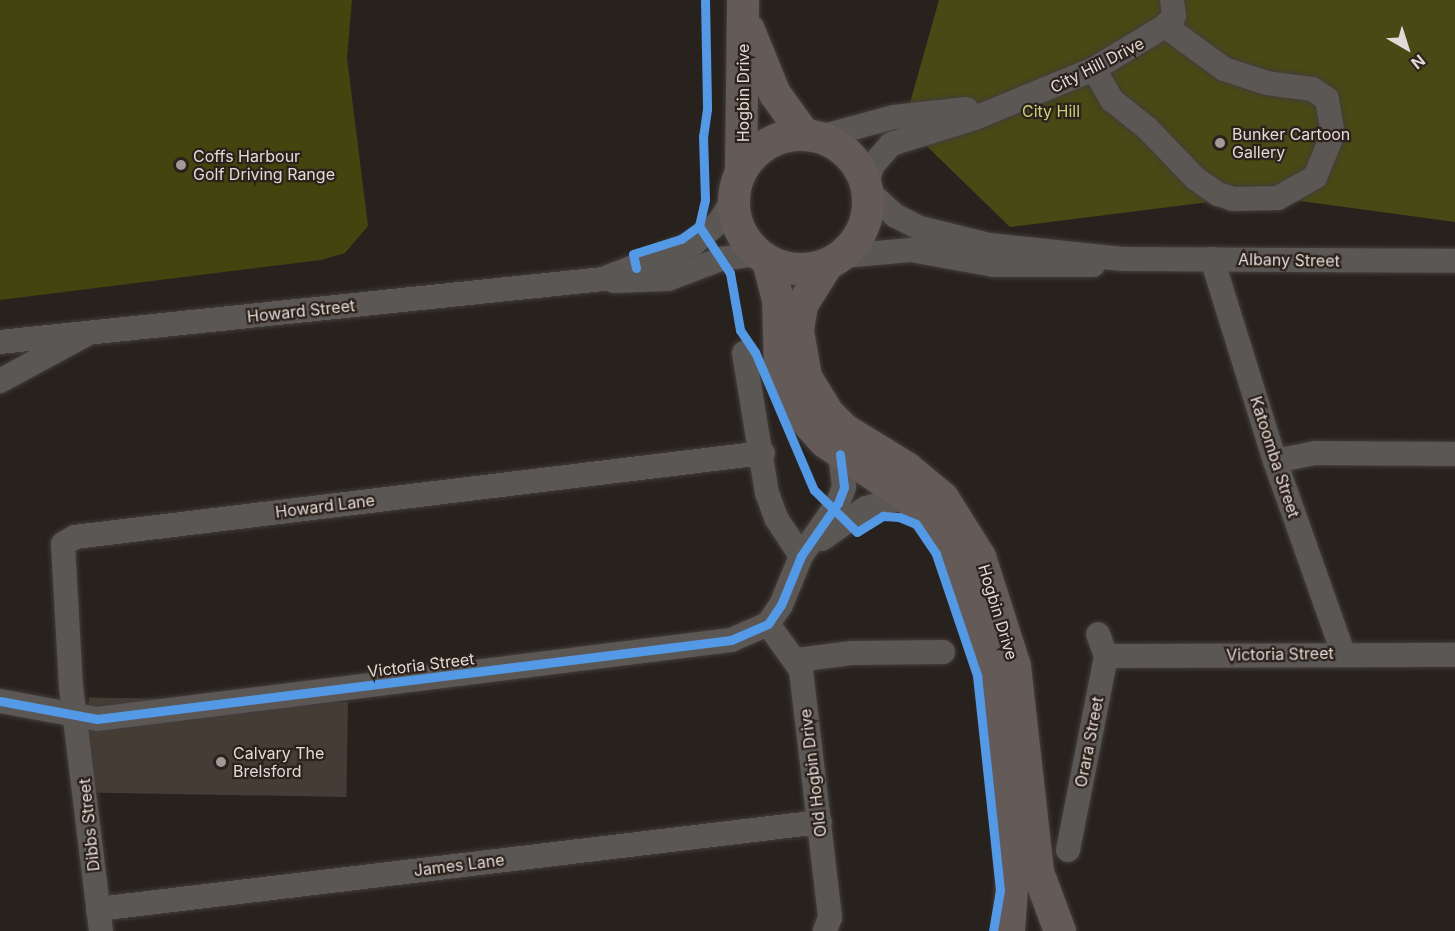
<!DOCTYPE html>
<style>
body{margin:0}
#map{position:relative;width:1455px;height:931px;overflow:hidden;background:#28221f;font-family:Inter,sans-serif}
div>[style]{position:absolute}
.green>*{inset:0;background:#44440f}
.forest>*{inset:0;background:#484915}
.building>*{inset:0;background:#453d35;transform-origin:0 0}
.roads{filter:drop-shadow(0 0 2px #423d3b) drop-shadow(0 0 2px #423d3b)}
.minor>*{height:24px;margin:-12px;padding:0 12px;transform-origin:12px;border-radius:12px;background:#5b5755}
.major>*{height:32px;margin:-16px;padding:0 16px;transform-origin:16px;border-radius:16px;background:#645b59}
.major>.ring{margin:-16px;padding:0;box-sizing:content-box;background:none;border:32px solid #645b59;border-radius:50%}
.cycleway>*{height:9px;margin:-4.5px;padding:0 4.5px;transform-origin:4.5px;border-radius:4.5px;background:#5399e6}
.dots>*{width:16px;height:16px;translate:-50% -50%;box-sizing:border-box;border:3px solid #2c211b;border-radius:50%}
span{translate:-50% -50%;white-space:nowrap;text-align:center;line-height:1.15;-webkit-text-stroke:4.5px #2c211b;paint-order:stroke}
.street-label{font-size:16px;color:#e2dad6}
.park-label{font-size:16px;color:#cbcf7a}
.poi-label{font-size:16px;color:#e2dad6}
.left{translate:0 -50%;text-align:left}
.north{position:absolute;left:1377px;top:18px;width:60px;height:60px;-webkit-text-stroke:4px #2c211b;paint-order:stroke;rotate:141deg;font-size:16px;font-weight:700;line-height:24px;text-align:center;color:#e2dad6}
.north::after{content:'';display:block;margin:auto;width:21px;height:27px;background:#e2dad6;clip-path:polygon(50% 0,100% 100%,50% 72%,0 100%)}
</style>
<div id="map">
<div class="green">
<div style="clip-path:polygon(0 0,352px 0,347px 58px,368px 226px,345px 253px,321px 260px,0 300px)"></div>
</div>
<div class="forest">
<div style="clip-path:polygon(939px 0,1455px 0,1455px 222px,1278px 198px,1233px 199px,1010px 227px,904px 124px)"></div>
</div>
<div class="building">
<div style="left:348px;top:702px;width:95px;height:259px;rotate:91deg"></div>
</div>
<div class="roads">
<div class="minor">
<div style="left:1094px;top:69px;width:36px;rotate:60deg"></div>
<div style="left:1112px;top:100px;width:45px;rotate:38.7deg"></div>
<div style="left:1147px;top:128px;width:69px;rotate:46.2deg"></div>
<div style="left:1195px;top:178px;width:28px;rotate:35deg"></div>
<div style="left:1218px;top:194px;width:16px;rotate:18deg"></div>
<div style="left:1233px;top:199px;width:45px;rotate:-1.3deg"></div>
<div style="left:1278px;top:198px;width:43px;rotate:-29.6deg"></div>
<div style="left:1315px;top:177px;width:47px;rotate:-67.3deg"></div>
<div style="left:1333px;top:134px;width:36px;rotate:-100deg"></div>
<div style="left:1327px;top:99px;width:18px;rotate:-146deg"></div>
<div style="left:1312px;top:89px;width:45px;rotate:-172.4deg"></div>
<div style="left:1267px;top:83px;width:45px;rotate:-162deg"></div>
<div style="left:1224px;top:69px;width:73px;rotate:-143.9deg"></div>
<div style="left:820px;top:137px;width:77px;rotate:-15.1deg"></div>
<div style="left:894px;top:117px;width:73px;rotate:-6.3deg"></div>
<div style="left:867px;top:184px;width:19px;rotate:-74deg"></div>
<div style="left:872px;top:166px;width:29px;rotate:-49deg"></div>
<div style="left:891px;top:144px;width:88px;rotate:-17.2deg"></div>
<div style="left:975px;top:118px;width:129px;rotate:-22.4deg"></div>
<div style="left:1094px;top:69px;width:83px;rotate:-31.2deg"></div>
<div style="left:1165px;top:26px;width:13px;rotate:-48deg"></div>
<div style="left:1174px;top:16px;width:16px;rotate:-97deg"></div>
<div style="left:869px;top:192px;width:36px;rotate:42deg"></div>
<div style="left:896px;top:216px;width:27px;rotate:27deg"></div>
<div style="left:920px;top:228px;width:71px;rotate:13.8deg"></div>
<div style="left:989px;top:245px;width:134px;rotate:6deg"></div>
<div style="left:1122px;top:259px;width:333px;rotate:0.3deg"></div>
<div style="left:843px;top:256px;width:68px;rotate:-5deg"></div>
<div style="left:911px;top:250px;width:84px;rotate:10.2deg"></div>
<div style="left:994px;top:265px;width:99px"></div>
<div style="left:1212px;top:259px;width:212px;rotate:72.7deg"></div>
<div style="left:1275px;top:461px;width:204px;rotate:70.5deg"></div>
<div style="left:614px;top:281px;width:54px;rotate:-2.1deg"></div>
<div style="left:668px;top:279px;width:57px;rotate:-20.7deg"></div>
<div style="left:721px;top:259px;width:37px;rotate:-8deg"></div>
<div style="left:0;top:342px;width:606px;rotate:-5.96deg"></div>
<div style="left:603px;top:279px;width:97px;rotate:-21.3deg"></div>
<div style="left:693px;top:244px;width:34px;rotate:-40deg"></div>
<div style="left:719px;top:222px;width:27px;rotate:-57deg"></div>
<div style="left:744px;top:353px;width:142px;rotate:80.7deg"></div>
<div style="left:767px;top:493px;width:27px;rotate:70deg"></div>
<div style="left:776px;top:518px;width:45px;rotate:56.7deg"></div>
<div style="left:0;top:381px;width:97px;rotate:-28.4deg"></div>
<div style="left:1275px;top:461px;width:41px;rotate:-11.3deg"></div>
<div style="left:1315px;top:453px;width:140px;rotate:0.4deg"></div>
<div style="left:822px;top:539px;width:54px;rotate:-35.2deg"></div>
<div style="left:866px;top:508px;width:42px;rotate:-15deg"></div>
<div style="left:768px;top:624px;width:57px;rotate:54.3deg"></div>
<div style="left:801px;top:670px;width:249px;rotate:83.3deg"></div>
<div style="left:830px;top:917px;width:15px;rotate:110deg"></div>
<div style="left:1106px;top:656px;width:349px;rotate:-0.2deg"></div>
<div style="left:797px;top:660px;width:55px;rotate:-7.3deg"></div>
<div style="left:852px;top:653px;width:91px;rotate:-0.6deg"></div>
<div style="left:0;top:701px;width:99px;rotate:10.5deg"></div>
<div style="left:97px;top:719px;width:639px;rotate:-7.1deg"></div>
<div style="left:731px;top:640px;width:40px;rotate:-23.4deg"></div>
<div style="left:768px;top:624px;width:23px;rotate:-56deg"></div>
<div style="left:781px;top:605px;width:53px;rotate:-67.8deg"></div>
<div style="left:801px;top:556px;width:65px;rotate:-55.1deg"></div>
<div style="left:838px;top:503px;width:17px;rotate:-69deg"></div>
<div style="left:844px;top:487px;width:33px;rotate:-97deg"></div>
<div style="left:1068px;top:850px;width:198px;rotate:-78.9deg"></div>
<div style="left:1106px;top:656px;width:23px;rotate:-110deg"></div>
<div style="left:98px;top:909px;width:727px;rotate:-6.87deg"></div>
<div style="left:101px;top:931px;width:246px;rotate:-97deg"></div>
<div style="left:71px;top:687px;width:143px;rotate:-93.2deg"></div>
<div style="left:63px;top:544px;width:14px;rotate:-30deg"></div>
<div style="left:75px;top:537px;width:693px;rotate:-6.96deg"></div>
</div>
<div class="major">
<div style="left:749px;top:30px;width:69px;rotate:67.9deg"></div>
<div style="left:775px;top:94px;width:49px;rotate:54.1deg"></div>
<div class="ring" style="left:734px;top:135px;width:102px;height:102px"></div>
<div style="left:741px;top:171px;width:171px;rotate:-89.3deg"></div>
<div style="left:768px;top:261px;width:40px;rotate:75.6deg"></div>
<div style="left:778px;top:300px;width:69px;rotate:88.3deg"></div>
<div style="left:780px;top:369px;width:44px;rotate:68.7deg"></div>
<div style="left:796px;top:410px;width:43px;rotate:47.8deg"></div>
<div style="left:825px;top:442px;width:99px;rotate:33.9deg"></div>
<div style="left:907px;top:497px;width:34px;rotate:45deg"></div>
<div style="left:931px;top:521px;width:30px;rotate:53deg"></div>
<div style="left:949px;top:545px;width:60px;rotate:66.4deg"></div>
<div style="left:973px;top:600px;width:64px;rotate:74.7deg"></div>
<div style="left:990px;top:662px;width:136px;rotate:82.8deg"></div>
<div style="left:1007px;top:797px;width:77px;rotate:85.5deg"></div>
<div style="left:1013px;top:874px;width:57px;rotate:94deg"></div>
<div style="left:827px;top:265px;width:47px;rotate:122deg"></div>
<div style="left:802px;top:305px;width:26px;rotate:99deg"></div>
<div style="left:798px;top:331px;width:47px;rotate:80.1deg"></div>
<div style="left:806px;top:377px;width:42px;rotate:58.6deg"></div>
<div style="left:828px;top:413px;width:24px;rotate:45deg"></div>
<div style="left:845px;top:430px;width:73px;rotate:31.5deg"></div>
<div style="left:907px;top:468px;width:47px;rotate:39.8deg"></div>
<div style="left:943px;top:498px;width:70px;rotate:57.9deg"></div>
<div style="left:980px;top:557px;width:114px;rotate:72.2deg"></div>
<div style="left:1015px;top:666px;width:207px;rotate:83.6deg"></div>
<div style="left:1038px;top:872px;width:63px;rotate:69.6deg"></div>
</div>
</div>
<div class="cycleway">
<div style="left:705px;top:0;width:109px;rotate:88.9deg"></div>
<div style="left:707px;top:109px;width:27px;rotate:98deg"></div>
<div style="left:703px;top:136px;width:64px;rotate:88.2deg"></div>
<div style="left:705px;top:200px;width:27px;rotate:103deg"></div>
<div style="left:699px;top:226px;width:56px;rotate:56.6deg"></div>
<div style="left:730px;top:273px;width:58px;rotate:80deg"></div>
<div style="left:740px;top:330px;width:27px;rotate:56deg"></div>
<div style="left:755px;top:352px;width:150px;rotate:66.9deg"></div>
<div style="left:814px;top:490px;width:60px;rotate:44.3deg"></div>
<div style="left:857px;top:532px;width:31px;rotate:-32deg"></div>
<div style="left:883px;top:516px;width:16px;rotate:4deg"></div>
<div style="left:899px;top:517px;width:18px;rotate:22deg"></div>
<div style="left:916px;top:524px;width:36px;rotate:56deg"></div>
<div style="left:936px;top:554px;width:128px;rotate:71.3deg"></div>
<div style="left:977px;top:675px;width:216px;rotate:83.9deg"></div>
<div style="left:1000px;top:890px;width:42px;rotate:99.7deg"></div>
<div style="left:636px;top:268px;width:14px;rotate:-102deg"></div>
<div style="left:633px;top:254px;width:50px;rotate:-17.4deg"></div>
<div style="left:681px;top:239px;width:22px;rotate:-36deg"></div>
<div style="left:0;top:701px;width:99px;rotate:10.5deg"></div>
<div style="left:97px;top:719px;width:639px;rotate:-7.1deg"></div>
<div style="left:731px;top:640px;width:40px;rotate:-23.4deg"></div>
<div style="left:768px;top:624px;width:23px;rotate:-56deg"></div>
<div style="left:781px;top:605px;width:53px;rotate:-67.8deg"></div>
<div style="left:801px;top:556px;width:65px;rotate:-55.1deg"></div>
<div style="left:838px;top:503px;width:17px;rotate:-69deg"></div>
<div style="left:844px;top:487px;width:33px;rotate:-97deg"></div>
</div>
<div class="dots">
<div style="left:1220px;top:143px;background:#a19a96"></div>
<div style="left:181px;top:165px;background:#a19a96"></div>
<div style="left:221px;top:762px;background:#a19a96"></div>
</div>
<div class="street-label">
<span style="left:1097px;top:65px;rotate:-27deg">City Hill Drive</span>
<span style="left:743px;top:93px;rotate:-90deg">Hogbin Drive</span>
<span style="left:1289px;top:260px;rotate:1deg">Albany Street</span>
<span style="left:301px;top:311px;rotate:-6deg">Howard Street</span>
<span style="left:1275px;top:457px;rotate:72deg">Katoomba Street</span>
<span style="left:325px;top:506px;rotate:-7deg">Howard Lane</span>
<span style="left:998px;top:612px;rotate:73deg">Hogbin Drive</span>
<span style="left:1280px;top:654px;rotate:-1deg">Victoria Street</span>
<span style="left:421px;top:665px;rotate:-7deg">Victoria Street</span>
<span style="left:1089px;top:742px;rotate:-79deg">Orara Street</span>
<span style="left:813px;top:773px;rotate:-97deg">Old Hogbin Drive</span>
<span style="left:89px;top:825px;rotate:-96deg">Dibbs Street</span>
<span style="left:459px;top:865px;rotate:-7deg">James Lane</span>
</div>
<div class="park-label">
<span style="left:1051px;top:111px">City Hill</span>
</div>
<div class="poi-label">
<span class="left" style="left:1232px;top:143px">Bunker Cartoon<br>Gallery</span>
<span class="left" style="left:193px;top:165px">Coffs Harbour<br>Golf Driving Range</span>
<span class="left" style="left:233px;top:762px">Calvary The<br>Brelsford</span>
</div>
<div class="north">N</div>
</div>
